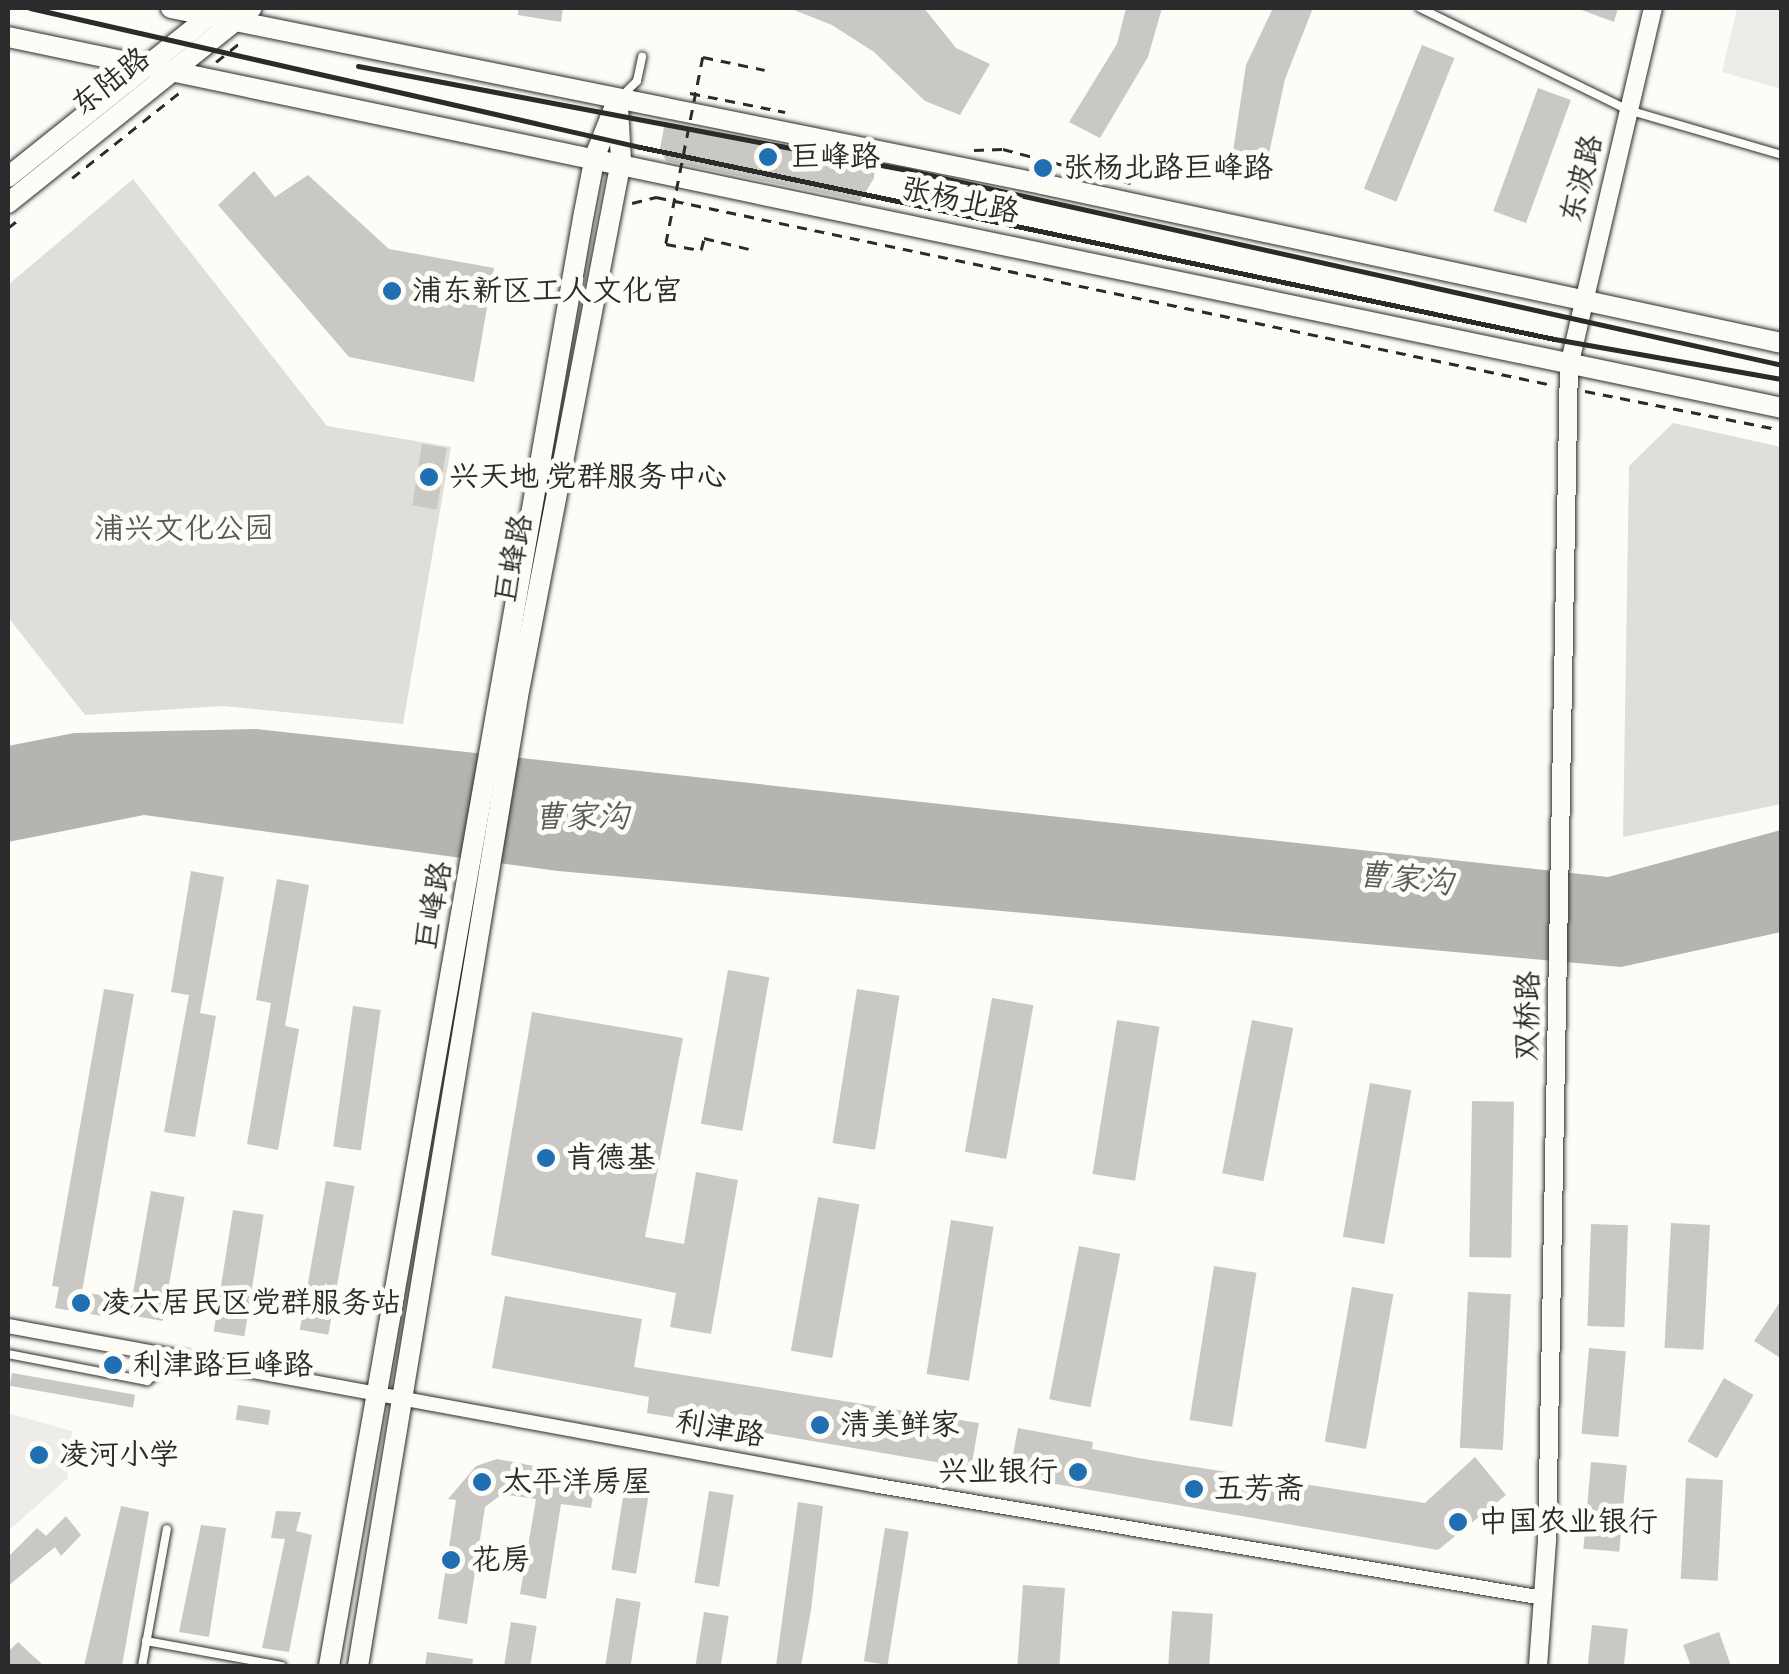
<!DOCTYPE html>
<meta charset="utf-8">
<style>
body{margin:0}
#map{position:relative;width:1789px;height:1674px;overflow:hidden;background:#fdfcf7;font-family:"Balsamiq Sans","LXGW WenKai TC",sans-serif}
div>[style]{position:absolute}
.built>*{inset:0;background:#edece8}
.green>*{inset:0;background:#dfdeda}
.water>*{inset:0;background:#b5b4b1}
.building>*{inset:0;background:#c9c8c4;transform-origin:0 0}
.path>*{height:2.5px;margin-top:-1.25px;transform-origin:0;background:repeating-linear-gradient(90deg,#2b2b2b 0 10px,transparent 0 18px)}
.roads{filter:drop-shadow(0 0 2px #2b2b2b) drop-shadow(0 0 2px #2b2b2b)}
.service>*{height:8px;margin:-4px;padding:0 4px;transform-origin:4px;border-radius:4px;background:#fdfcf7}
.minor>*{height:14px;margin:-7px;padding:0 7px;transform-origin:7px;border-radius:7px;background:#fdfcf7}
.tertiary>*{height:18px;margin:-9px;padding:0 9px;transform-origin:9px;border-radius:9px;background:#fdfcf7}
.secondary>*{height:20px;margin:-10px;padding:0 10px;transform-origin:10px;border-radius:10px;background:#fdfcf7}
.rail>*{height:5px;margin:-2.5px;padding:0 2.5px;transform-origin:2.5px;border-radius:2.5px;background:#2b2b2b}
.path-bridge>*{height:2.5px;margin-top:-1.25px;transform-origin:0;background:repeating-linear-gradient(90deg,#2b2b2b 0 10px,transparent 0 18px)}
.dots>*{width:28px;height:28px;translate:-50% -50%;box-sizing:border-box;border:5px solid #fdfcf7;border-radius:50%}
span{translate:-50% -50%;white-space:nowrap;text-align:center;line-height:1.15;-webkit-text-stroke:10px #fdfcf7;paint-order:stroke}
.street-label{font-size:30px;color:#2b2b2b}
.poi-label{font-size:30px;color:#2b2b2b}
.left{translate:0 -50%;text-align:left}
.right{translate:-100% -50%;text-align:right}
.park-label{font-size:30px;color:#585857}
.water-label{font-size:32px;color:#5b5b5a;font-style:italic}
.frame{position:absolute;inset:0;border:10px solid #2b2b2b;pointer-events:none}
</style>
<div id="map">
<div class="built">
<div style="clip-path:polygon(1737px 8px,1781px 8px,1781px 89px,1722px 72px)"></div>
<div style="clip-path:polygon(8px 1413px,72px 1431px,67px 1479px,8px 1531px)"></div>
</div>
<div class="green">
<div style="clip-path:polygon(133px 179px,327px 426px,451px 447px,403px 724px,223px 706px,85px 715px,8px 617px,8px 285px)"></div>
<div style="clip-path:polygon(1673px 423px,1781px 447px,1781px 804px,1623px 837px,1629px 466px)"></div>
</div>
<div class="water">
<div style="clip-path:polygon(256px 729px,1608px 877px,1781px 830px,1781px 932px,1621px 967px,558px 871px,144px 815px,8px 842px,8px 746px,74px 733px)"></div>
</div>
<div class="building">
<div style="clip-path:polygon(518px 8px,563px 8px,561px 22px,518px 15px)"></div>
<div style="clip-path:polygon(789px 8px,924px 8px,956px 48px,990px 64px,960px 115px,925px 101px,874px 52px,832px 25px)"></div>
<div style="clip-path:polygon(1126px 8px,1162px 8px,1148px 57px,1100px 138px,1069px 122px,1117px 44px)"></div>
<div style="clip-path:polygon(1273px 8px,1313px 8px,1285px 79px,1265px 172px,1232px 158px,1246px 65px)"></div>
<div style="clip-path:polygon(1576px 8px,1618px 8px,1614px 22px)"></div>
<div style="left:1422px;top:45px;width:35px;height:155px;rotate:22deg"></div>
<div style="left:1538px;top:88px;width:35px;height:131px;rotate:20deg"></div>
<div style="clip-path:polygon(665px 122px,875px 164px,874px 178px,860px 201px,666px 161px,660px 149px)"></div>
<div style="clip-path:polygon(254px 171px,275px 197px,308px 175px,389px 249px,494px 268px,474px 382px,349px 357px,218px 205px)"></div>
<div style="left:422px;top:444px;width:25px;height:62px;rotate:9deg"></div>
<div style="clip-path:polygon(191px 871px,224px 877px,200px 1013px,216px 1016px,195px 1137px,164px 1132px,189px 995px,171px 992px)"></div>
<div style="clip-path:polygon(277px 879px,309px 885px,285px 1026px,299px 1029px,278px 1150px,247px 1144px,271px 1003px,256px 1000px)"></div>
<div style="left:728px;top:970px;width:42px;height:156px;rotate:10deg"></div>
<div style="clip-path:polygon(104px 989px,134px 994px,82px 1292px,106px 1296px,102px 1316px,55px 1308px,59px 1287px,52px 1286px)"></div>
<div style="left:857px;top:989px;width:43px;height:156px;rotate:9deg"></div>
<div style="left:992px;top:998px;width:42px;height:156px;rotate:10deg"></div>
<div style="left:353px;top:1006px;width:28px;height:142px;rotate:8deg"></div>
<div style="clip-path:polygon(532px 1012px,683px 1038px,645px 1237px,684px 1244px,696px 1172px,738px 1180px,711px 1334px,670px 1327px,676px 1293px,491px 1255px)"></div>
<div style="left:1117px;top:1020px;width:43px;height:156px;rotate:9deg"></div>
<div style="left:1252px;top:1020px;width:42px;height:156px;rotate:11deg"></div>
<div style="left:1370px;top:1083px;width:42px;height:156px;rotate:10deg"></div>
<div style="left:1472px;top:1101px;width:42px;height:156px;rotate:1deg"></div>
<div style="left:326px;top:1181px;width:29px;height:151px;rotate:10deg"></div>
<div style="left:151px;top:1191px;width:34px;height:126px;rotate:10deg"></div>
<div style="left:818px;top:1197px;width:42px;height:156px;rotate:10deg"></div>
<div style="left:233px;top:1210px;width:31px;height:123px;rotate:9deg"></div>
<div style="left:951px;top:1220px;width:43px;height:156px;rotate:9deg"></div>
<div style="left:1671px;top:1223px;width:39px;height:125px;rotate:3deg"></div>
<div style="left:1591px;top:1224px;width:37px;height:102px;rotate:2deg"></div>
<div style="left:1079px;top:1246px;width:42px;height:156px;rotate:11deg"></div>
<div style="left:1214px;top:1266px;width:43px;height:156px;rotate:9deg"></div>
<div style="left:1352px;top:1287px;width:42px;height:157px;rotate:10deg"></div>
<div style="left:1468px;top:1292px;width:43px;height:156px;rotate:3deg"></div>
<div style="clip-path:polygon(505px 1296px,642px 1319px,634px 1367px,979px 1423px,971px 1468px,647px 1413px,649px 1397px,492px 1368px)"></div>
<div style="clip-path:polygon(1782px 1299px,1782px 1359px,1754px 1341px)"></div>
<div style="left:1589px;top:1348px;width:37px;height:86px;rotate:5deg"></div>
<div style="left:12px;top:1373px;width:125px;height:13px;rotate:10deg"></div>
<div style="left:1724px;top:1378px;width:34px;height:73px;rotate:30deg"></div>
<div style="left:238px;top:1405px;width:33px;height:15px;rotate:9deg"></div>
<div style="clip-path:polygon(1018px 1428px,1093px 1442px,1092px 1449px,1144px 1459px,1425px 1503px,1475px 1457px,1506px 1495px,1438px 1550px,1009px 1476px)"></div>
<div style="clip-path:polygon(497px 1459px,596px 1478px,591px 1508px,561px 1504px,546px 1599px,520px 1594px,536px 1499px,502px 1494px,485px 1507px,467px 1624px,438px 1619px,456px 1500px,448px 1499px,476px 1466px)"></div>
<div style="left:1591px;top:1462px;width:36px;height:87px;rotate:5deg"></div>
<div style="left:626px;top:1478px;width:25px;height:93px;rotate:9deg"></div>
<div style="left:1686px;top:1478px;width:37px;height:101px;rotate:3deg"></div>
<div style="left:709px;top:1491px;width:25px;height:93px;rotate:9deg"></div>
<div style="clip-path:polygon(798px 1502px,823px 1506px,811px 1610px,801px 1666px,776px 1666px)"></div>
<div style="clip-path:polygon(121px 1506px,149px 1512px,122px 1666px,84px 1666px)"></div>
<div style="clip-path:polygon(276px 1511px,301px 1512px,296px 1531px,312px 1535px,289px 1652px,262px 1648px,285px 1539px,271px 1538px)"></div>
<div style="clip-path:polygon(66px 1516px,81px 1535px,61px 1556px,55px 1547px,8px 1586px,8px 1557px,37px 1528px,46px 1536px)"></div>
<div style="clip-path:polygon(201px 1525px,226px 1528px,209px 1637px,179px 1632px)"></div>
<div style="left:885px;top:1528px;width:24px;height:135px;rotate:9deg"></div>
<div style="left:1023px;top:1585px;width:42px;height:81px;rotate:4deg"></div>
<div style="left:616px;top:1598px;width:25px;height:69px;rotate:9deg"></div>
<div style="left:1172px;top:1611px;width:41px;height:55px;rotate:4deg"></div>
<div style="left:704px;top:1612px;width:25px;height:55px;rotate:9deg"></div>
<div style="left:511px;top:1622px;width:26px;height:45px;rotate:9deg"></div>
<div style="left:1592px;top:1625px;width:36px;height:41px;rotate:6deg"></div>
<div style="clip-path:polygon(1719px 1632px,1731px 1666px,1691px 1666px,1683px 1645px)"></div>
<div style="clip-path:polygon(18px 1642px,44px 1666px,8px 1666px,8px 1652px)"></div>
<div style="clip-path:polygon(427px 1652px,473px 1659px,472px 1666px,425px 1666px)"></div>
</div>
<div class="path">
<div style="left:703px;top:57px;width:63px;rotate:11.8deg"></div>
<div style="left:216px;top:62px;width:32px;rotate:-39deg"></div>
<div style="left:690px;top:93px;width:97px;rotate:11.3deg"></div>
<div style="left:974px;top:150px;width:29px;rotate:-2deg"></div>
<div style="left:1003px;top:149px;width:132px;rotate:14.9deg"></div>
<div style="left:72px;top:178px;width:137px;rotate:-38.5deg"></div>
<div style="left:632px;top:203px;width:25px;rotate:-14deg"></div>
<div style="left:656px;top:197px;width:916px;rotate:11.84deg"></div>
<div style="left:8px;top:228px;width:13px;rotate:-39deg"></div>
<div style="left:704px;top:238px;width:46px;rotate:13.7deg"></div>
<div style="left:1585px;top:391px;width:201px;rotate:11.2deg"></div>
</div>
<div class="roads">
<div class="service">
<div style="left:1420px;top:8px;width:232px;rotate:26.1deg"></div>
<div style="left:1628px;top:110px;width:160px;rotate:16.3deg"></div>
<div style="left:622px;top:96px;width:21px;rotate:-45deg"></div>
<div style="left:637px;top:81px;width:25px;rotate:-78deg"></div>
<div style="left:8px;top:1354px;width:142px;rotate:11deg"></div>
<div style="left:147px;top:1381px;width:39px;rotate:-37deg"></div>
<div style="left:146px;top:1641px;width:138px;rotate:10.4deg"></div>
<div style="left:142px;top:1666px;width:139px;rotate:-79.7deg"></div>
</div>
<div class="minor">
<div style="left:8px;top:1326px;width:879px;rotate:10.42deg"></div>
<div style="left:873px;top:1485px;width:679px;rotate:9.57deg"></div>
</div>
<div class="tertiary">
<div style="left:1538px;top:1666px;width:126px;rotate:-85.9deg"></div>
<div style="left:1547px;top:1540px;width:1174px;rotate:-88.93deg"></div>
<div style="left:1569px;top:366px;width:368px;rotate:-76.8deg"></div>
</div>
<div class="secondary">
<div style="left:171px;top:8px;width:889px;rotate:11.42deg"></div>
<div style="left:1042px;top:184px;width:757px;rotate:12.13deg"></div>
<div style="left:8px;top:37px;width:1812px;rotate:11.81deg"></div>
<div style="left:8px;top:177px;width:265px;rotate:-38.6deg"></div>
<div style="left:8px;top:203px;width:312px;rotate:-38.7deg"></div>
<div style="left:329px;top:1666px;width:1475px;rotate:-80.05deg"></div>
<div style="left:584px;top:213px;width:58px;rotate:-79.1deg"></div>
<div style="left:595px;top:156px;width:59px;rotate:-68.2deg"></div>
<div style="left:358px;top:1666px;width:983px;rotate:-80.63deg"></div>
<div style="left:518px;top:696px;width:545px;rotate:-79.1deg"></div>
<div style="left:621px;top:161px;width:53px;rotate:-93.2deg"></div>
</div>
</div>
<div class="rail">
<div style="left:30px;top:8px;width:626px;rotate:12.84deg"></div>
<div style="left:640px;top:147px;width:934px;rotate:11.86deg"></div>
<div style="left:1554px;top:339px;width:231px;rotate:10deg"></div>
<div style="left:358px;top:66px;width:559px;rotate:10.73deg"></div>
<div style="left:907px;top:170px;width:896px;rotate:12.56deg"></div>
</div>
<div class="path-bridge">
<div style="left:703px;top:57px;width:191px;rotate:101.2deg"></div>
<div style="left:666px;top:244px;width:36px;rotate:10deg"></div>
<div style="left:701px;top:250px;width:12px;rotate:-76deg"></div>
</div>
<div class="dots">
<div style="left:768px;top:157px;background:#1f6fb2"></div>
<div style="left:1043px;top:168px;background:#1f6fb2"></div>
<div style="left:392px;top:291px;background:#1f6fb2"></div>
<div style="left:429px;top:477px;background:#1f6fb2"></div>
<div style="left:546px;top:1158px;background:#1f6fb2"></div>
<div style="left:81px;top:1303px;background:#1f6fb2"></div>
<div style="left:113px;top:1365px;background:#1f6fb2"></div>
<div style="left:820px;top:1425px;background:#1f6fb2"></div>
<div style="left:39px;top:1455px;background:#1f6fb2"></div>
<div style="left:1078px;top:1472px;background:#1f6fb2"></div>
<div style="left:482px;top:1482px;background:#1f6fb2"></div>
<div style="left:1194px;top:1489px;background:#1f6fb2"></div>
<div style="left:1458px;top:1522px;background:#1f6fb2"></div>
<div style="left:451px;top:1560px;background:#1f6fb2"></div>
</div>
<div class="street-label">
<span style="left:111px;top:82px;rotate:-38deg">东陆路</span>
<span style="left:1582px;top:179px;rotate:-76deg">东波路</span>
<span style="left:960px;top:201px;rotate:12deg">张杨北路</span>
<span style="left:514px;top:559px;rotate:-79deg">巨蜂路</span>
<span style="left:434px;top:906px;rotate:-80deg">巨峰路</span>
<span style="left:1528px;top:1016px;rotate:-89deg">双桥路</span>
<span style="left:720px;top:1429px;rotate:10deg">利津路</span>
</div>
<div class="poi-label">
<span class="left" style="left:790px;top:157px">巨峰路</span>
<span class="left" style="left:1063px;top:168px">张杨北路巨峰路</span>
<span class="left" style="left:412px;top:291px">浦东新区工人文化宫</span>
<span class="left" style="left:449px;top:477px">兴天地 党群服务中心</span>
<span class="left" style="left:566px;top:1158px">肯德基</span>
<span class="left" style="left:101px;top:1303px">凌六居民区党群服务站</span>
<span class="left" style="left:133px;top:1365px">利津路巨峰路</span>
<span class="left" style="left:840px;top:1425px">清美鲜家</span>
<span class="left" style="left:59px;top:1455px">凌河小学</span>
<span class="right" style="left:1058px;top:1472px">兴业银行</span>
<span class="left" style="left:502px;top:1482px">太平洋房屋</span>
<span class="left" style="left:1214px;top:1489px">五芳斋</span>
<span class="left" style="left:1478px;top:1522px">中国农业银行</span>
<span class="left" style="left:471px;top:1560px">花房</span>
</div>
<div class="park-label">
<span style="left:184px;top:529px">浦兴文化公园</span>
</div>
<div class="water-label">
<span style="left:581px;top:818px">曹家沟</span>
<span style="left:1405px;top:880px;rotate:6deg">曹家沟</span>
</div>
<div class="frame"></div>
</div>
